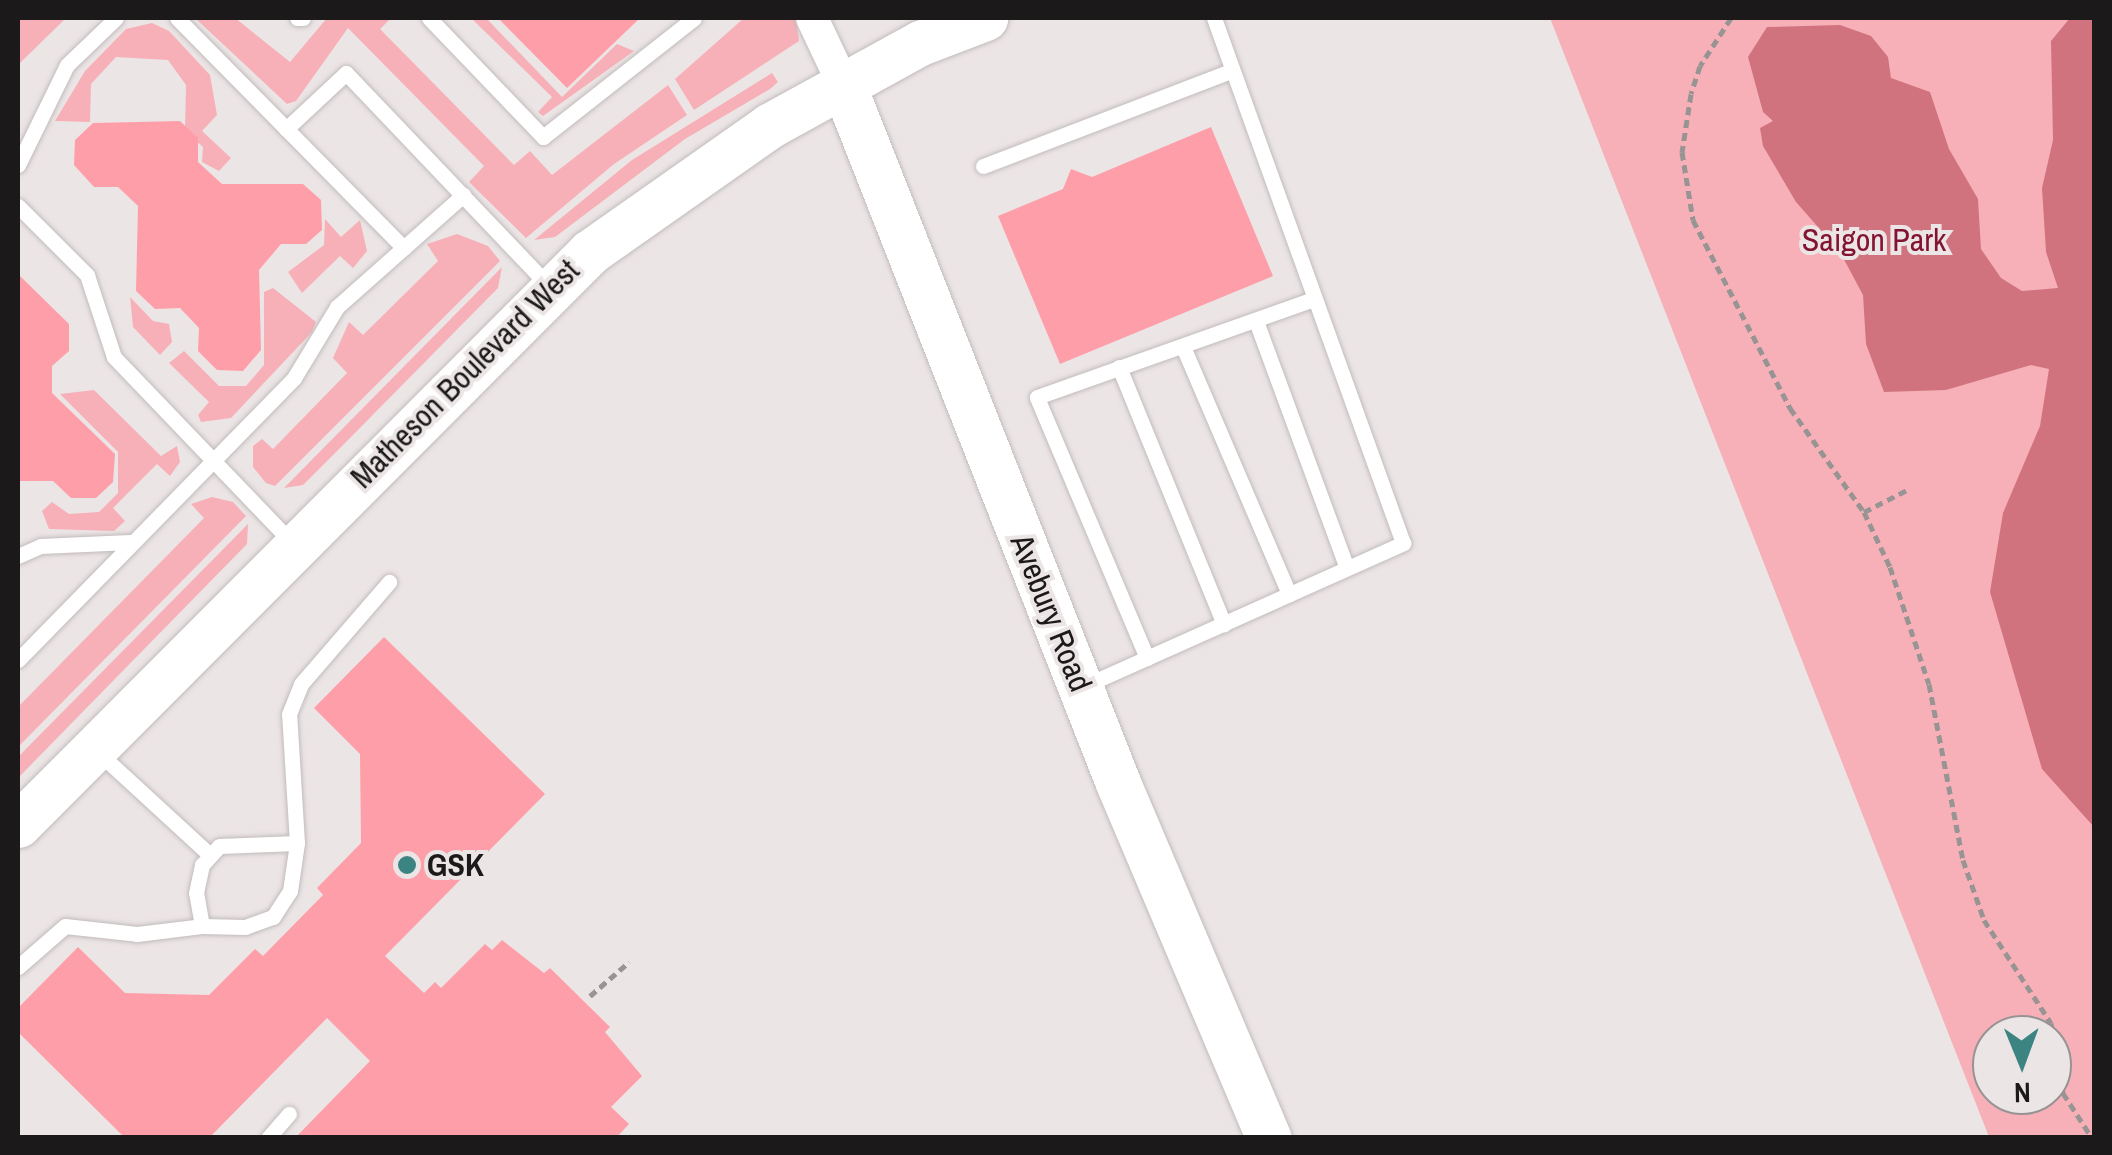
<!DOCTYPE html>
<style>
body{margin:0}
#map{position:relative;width:2112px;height:1155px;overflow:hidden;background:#ece5e5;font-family:"Archivo Narrow",sans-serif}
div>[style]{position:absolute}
.green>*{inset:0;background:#f7b0b7}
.water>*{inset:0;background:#d0737f}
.building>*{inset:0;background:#fe9ea9}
.path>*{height:5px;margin-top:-2.5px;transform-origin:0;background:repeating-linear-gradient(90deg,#999494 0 8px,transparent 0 13px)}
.roads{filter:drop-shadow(0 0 2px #c2bbbc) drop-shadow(0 0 2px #c2bbbc)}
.lane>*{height:15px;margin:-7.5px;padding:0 7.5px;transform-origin:7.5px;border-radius:7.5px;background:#fff}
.street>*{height:32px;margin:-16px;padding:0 16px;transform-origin:16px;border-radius:16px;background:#fff}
.secondary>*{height:45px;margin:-22.5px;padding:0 22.5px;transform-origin:22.5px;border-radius:22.5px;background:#fff}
.dots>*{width:28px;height:28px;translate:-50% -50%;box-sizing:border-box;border:5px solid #ece5e5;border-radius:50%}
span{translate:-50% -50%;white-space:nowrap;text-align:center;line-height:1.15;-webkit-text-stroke:8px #ece5e5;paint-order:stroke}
.park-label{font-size:32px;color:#841332}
.street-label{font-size:32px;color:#1b1919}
.poi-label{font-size:32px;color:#1b1919;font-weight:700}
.left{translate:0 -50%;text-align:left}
.frame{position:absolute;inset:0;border:20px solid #1b1919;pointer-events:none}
.north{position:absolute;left:1972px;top:1015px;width:100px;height:100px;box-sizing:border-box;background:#ece5e5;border:2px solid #989393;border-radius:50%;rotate:179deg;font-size:28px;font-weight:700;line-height:40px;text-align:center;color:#1b1919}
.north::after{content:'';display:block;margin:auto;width:35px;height:45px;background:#3c8482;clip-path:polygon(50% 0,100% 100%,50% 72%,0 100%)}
</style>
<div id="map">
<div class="green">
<div style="clip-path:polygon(18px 18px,66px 18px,18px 65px)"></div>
<div style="clip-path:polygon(195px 18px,235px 18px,290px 62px,327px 18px,391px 18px,380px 29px,514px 165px,530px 151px,552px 175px,668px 85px,687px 115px,614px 164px,526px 238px,469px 182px,484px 166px,348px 28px,296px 101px,287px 104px)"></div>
<div style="clip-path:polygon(471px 18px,486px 18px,562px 97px,617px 44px,634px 51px,543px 116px,538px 112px,552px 97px)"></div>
<div style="clip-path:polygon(744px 18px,796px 18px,799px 41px,694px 110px,675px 79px)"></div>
<div style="clip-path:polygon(evenodd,1550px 18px,2094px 18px,2094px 1137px,1989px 1137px,1550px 18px,1992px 1035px,2052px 1035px,2052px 1095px,1992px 1095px,1992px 1035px)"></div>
<div style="clip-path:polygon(152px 23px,169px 31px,210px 75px,217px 115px,202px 131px,231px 158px,219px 171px,202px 162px,203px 147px,185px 131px,186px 85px,168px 60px,116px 57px,91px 84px,90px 122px,55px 121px,85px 71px,126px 29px)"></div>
<div style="clip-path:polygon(772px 73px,778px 82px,770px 89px,685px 139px,555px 237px,534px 240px,632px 160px)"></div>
<div style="clip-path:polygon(325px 219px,341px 237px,360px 220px,367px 251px,353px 268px,340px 256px,302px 293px,288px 272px,324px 245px)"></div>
<div style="clip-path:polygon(457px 234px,488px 246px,500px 261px,275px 486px,266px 483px,253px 467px,253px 446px,262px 439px,273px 449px,347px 373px,333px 358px,349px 322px,363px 335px,438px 261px,427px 244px)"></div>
<div style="clip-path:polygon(502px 267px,498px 288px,346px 442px,303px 485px,284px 488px)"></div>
<div style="clip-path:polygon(273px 288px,316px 322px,312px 332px,231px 418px,201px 422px,198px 415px,209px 402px,169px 363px,184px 351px,219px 386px,246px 386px,264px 365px,264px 292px)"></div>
<div style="clip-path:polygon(130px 297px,153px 321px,169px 324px,172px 342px,160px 355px,133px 327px)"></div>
<div style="clip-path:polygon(94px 390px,161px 456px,177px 446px,180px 462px,170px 476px,157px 464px,113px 508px,125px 521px,114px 531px,49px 529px,42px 511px,52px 502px,69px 514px,99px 512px,118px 493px,118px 452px,60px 394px)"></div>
<div style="clip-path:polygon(212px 497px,233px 502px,246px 516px,18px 747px,18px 707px,204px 518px,191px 504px)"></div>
<div style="clip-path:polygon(248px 524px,247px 544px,18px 778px,18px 757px)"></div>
</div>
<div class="water">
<div style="clip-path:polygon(2070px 18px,2094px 18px,2094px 827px,2042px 769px,1990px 592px,2003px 513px,2040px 426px,2049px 369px,2031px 365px,1946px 390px,1884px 392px,1866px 344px,1863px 295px,1840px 252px,1796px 202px,1763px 146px,1760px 128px,1773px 121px,1763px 112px,1748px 57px,1767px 27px,1840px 25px,1871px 36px,1888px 57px,1891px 78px,1930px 92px,1949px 149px,1978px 199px,1981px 249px,2001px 278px,2022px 291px,2058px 288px,2046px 252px,2042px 188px,2053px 140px,2051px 41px)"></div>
</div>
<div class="building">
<div style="clip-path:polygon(498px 18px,640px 18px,567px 88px)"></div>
<div style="clip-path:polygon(180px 121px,198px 138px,198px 162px,222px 184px,303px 184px,321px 200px,322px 230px,306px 244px,281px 244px,259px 270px,261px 350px,243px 371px,217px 370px,198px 351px,199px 328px,180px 308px,155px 309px,136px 291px,138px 206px,118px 187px,94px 187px,74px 165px,75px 140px,93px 123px)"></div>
<div style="clip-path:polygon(1211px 127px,1273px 276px,1060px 364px,998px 216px,1063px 189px,1071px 169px,1092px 177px)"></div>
<div style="clip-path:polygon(18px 274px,69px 324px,69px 351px,52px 366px,52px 393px,115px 454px,113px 482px,96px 498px,71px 498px,53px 481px,18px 481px)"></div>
<div style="clip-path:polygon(384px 637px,545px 794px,385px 956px,424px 993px,435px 982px,441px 988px,485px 944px,492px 950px,502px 940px,544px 973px,550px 968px,610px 1027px,605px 1032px,642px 1076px,611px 1107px,629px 1124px,616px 1138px,295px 1138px,370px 1061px,327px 1018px,209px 1138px,125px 1138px,18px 1032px,18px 1008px,78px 947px,125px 993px,209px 995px,255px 949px,263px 956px,323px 895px,317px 888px,361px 843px,360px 754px,314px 708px)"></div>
</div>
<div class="path">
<div style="left:1731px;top:18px;width:57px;rotate:122.9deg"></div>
<div style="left:1700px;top:66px;width:29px;rotate:108deg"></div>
<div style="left:1691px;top:94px;width:59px;rotate:98.8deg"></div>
<div style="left:1682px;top:152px;width:69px;rotate:80.8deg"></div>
<div style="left:1693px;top:220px;width:212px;rotate:62.7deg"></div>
<div style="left:1790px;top:408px;width:128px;rotate:54.6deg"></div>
<div style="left:1864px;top:512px;width:61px;rotate:64.7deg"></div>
<div style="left:1890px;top:567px;width:123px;rotate:71.6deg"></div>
<div style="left:1929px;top:684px;width:179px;rotate:79.1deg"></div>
<div style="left:1963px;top:860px;width:64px;rotate:70.7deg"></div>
<div style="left:1984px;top:920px;width:123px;rotate:57deg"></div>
<div style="left:2051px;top:1023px;width:71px;rotate:80.3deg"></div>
<div style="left:2063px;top:1093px;width:54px;rotate:57.2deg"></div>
<div style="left:1864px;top:512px;width:48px;rotate:-27.1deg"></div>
<div style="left:590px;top:996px;width:52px;rotate:-41.1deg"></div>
</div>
<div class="roads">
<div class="lane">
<div style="left:177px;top:18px;width:323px;rotate:45.4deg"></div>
<div style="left:297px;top:18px;width:6px"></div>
<div style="left:429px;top:18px;width:165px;rotate:46.2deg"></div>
<div style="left:543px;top:137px;width:192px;rotate:-38.2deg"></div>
<div style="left:286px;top:129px;width:82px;rotate:-43deg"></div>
<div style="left:346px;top:73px;width:296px;rotate:46.4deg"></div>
<div style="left:18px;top:165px;width:111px;rotate:-63.9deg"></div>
<div style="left:67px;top:65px;width:68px;rotate:-43.8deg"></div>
<div style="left:983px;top:166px;width:262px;rotate:-21deg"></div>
<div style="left:18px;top:206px;width:98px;rotate:45deg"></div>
<div style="left:87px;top:275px;width:86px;rotate:71.8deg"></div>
<div style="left:114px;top:357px;width:260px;rotate:46.2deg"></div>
<div style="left:1256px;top:321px;width:263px;rotate:69.8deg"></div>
<div style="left:1184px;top:349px;width:267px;rotate:66.8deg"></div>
<div style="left:1119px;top:367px;width:278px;rotate:67.8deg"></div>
<div style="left:18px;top:556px;width:24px;rotate:-24deg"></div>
<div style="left:40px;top:546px;width:90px;rotate:-2.5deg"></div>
<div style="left:1147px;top:658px;width:283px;rotate:-112.9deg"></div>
<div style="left:1037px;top:397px;width:293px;rotate:-19.5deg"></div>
<div style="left:18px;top:660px;width:395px;rotate:-45.6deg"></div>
<div style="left:294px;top:378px;width:83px;rotate:-58.8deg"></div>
<div style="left:337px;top:307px;width:169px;rotate:-41.6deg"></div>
<div style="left:1084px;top:686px;width:350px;rotate:-24.1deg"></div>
<div style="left:1403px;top:543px;width:558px;rotate:-109.8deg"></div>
<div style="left:99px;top:753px;width:151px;rotate:42.6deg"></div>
<div style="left:202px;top:926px;width:43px;rotate:1.3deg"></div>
<div style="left:245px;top:927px;width:30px;rotate:-20deg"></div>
<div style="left:273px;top:917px;width:31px;rotate:-57deg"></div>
<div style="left:290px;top:891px;width:49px;rotate:-81.7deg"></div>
<div style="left:18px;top:967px;width:62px;rotate:-41.1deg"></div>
<div style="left:65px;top:926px;width:72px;rotate:6.3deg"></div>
<div style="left:137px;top:934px;width:65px;rotate:-7deg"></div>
<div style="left:202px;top:926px;width:34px;rotate:-100deg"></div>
<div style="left:196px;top:893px;width:29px;rotate:-78deg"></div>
<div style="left:202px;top:865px;width:25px;rotate:-48deg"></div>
<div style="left:219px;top:846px;width:78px;rotate:-2.2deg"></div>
<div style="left:297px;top:843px;width:129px;rotate:-93.5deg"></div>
<div style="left:289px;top:714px;width:32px;rotate:-68deg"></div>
<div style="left:301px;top:684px;width:135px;rotate:-49.2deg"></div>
<div style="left:268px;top:1138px;width:32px;rotate:-49deg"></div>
</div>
<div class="street">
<div style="left:812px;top:18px;width:73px;rotate:64.8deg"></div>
</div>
<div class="secondary">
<div style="left:843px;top:84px;width:751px;rotate:68.52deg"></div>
<div style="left:1118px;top:783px;width:386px;rotate:67deg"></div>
<div style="left:18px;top:825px;width:810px;rotate:-45.05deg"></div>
<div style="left:590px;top:252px;width:219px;rotate:-35.1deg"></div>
<div style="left:769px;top:126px;width:172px;rotate:-28.8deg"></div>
<div style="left:920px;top:43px;width:70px;rotate:-21deg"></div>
</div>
</div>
<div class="dots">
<div style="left:407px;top:865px;background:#3c8482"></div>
</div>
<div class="park-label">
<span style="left:1874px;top:240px">Saigon Park</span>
</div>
<div class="street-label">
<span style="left:465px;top:374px;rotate:-45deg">Matheson Boulevard West</span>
<span style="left:1051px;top:613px;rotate:68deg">Avebury Road</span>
</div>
<div class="poi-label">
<span class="left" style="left:427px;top:865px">GSK</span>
</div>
<div class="frame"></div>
<div class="north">N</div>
</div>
